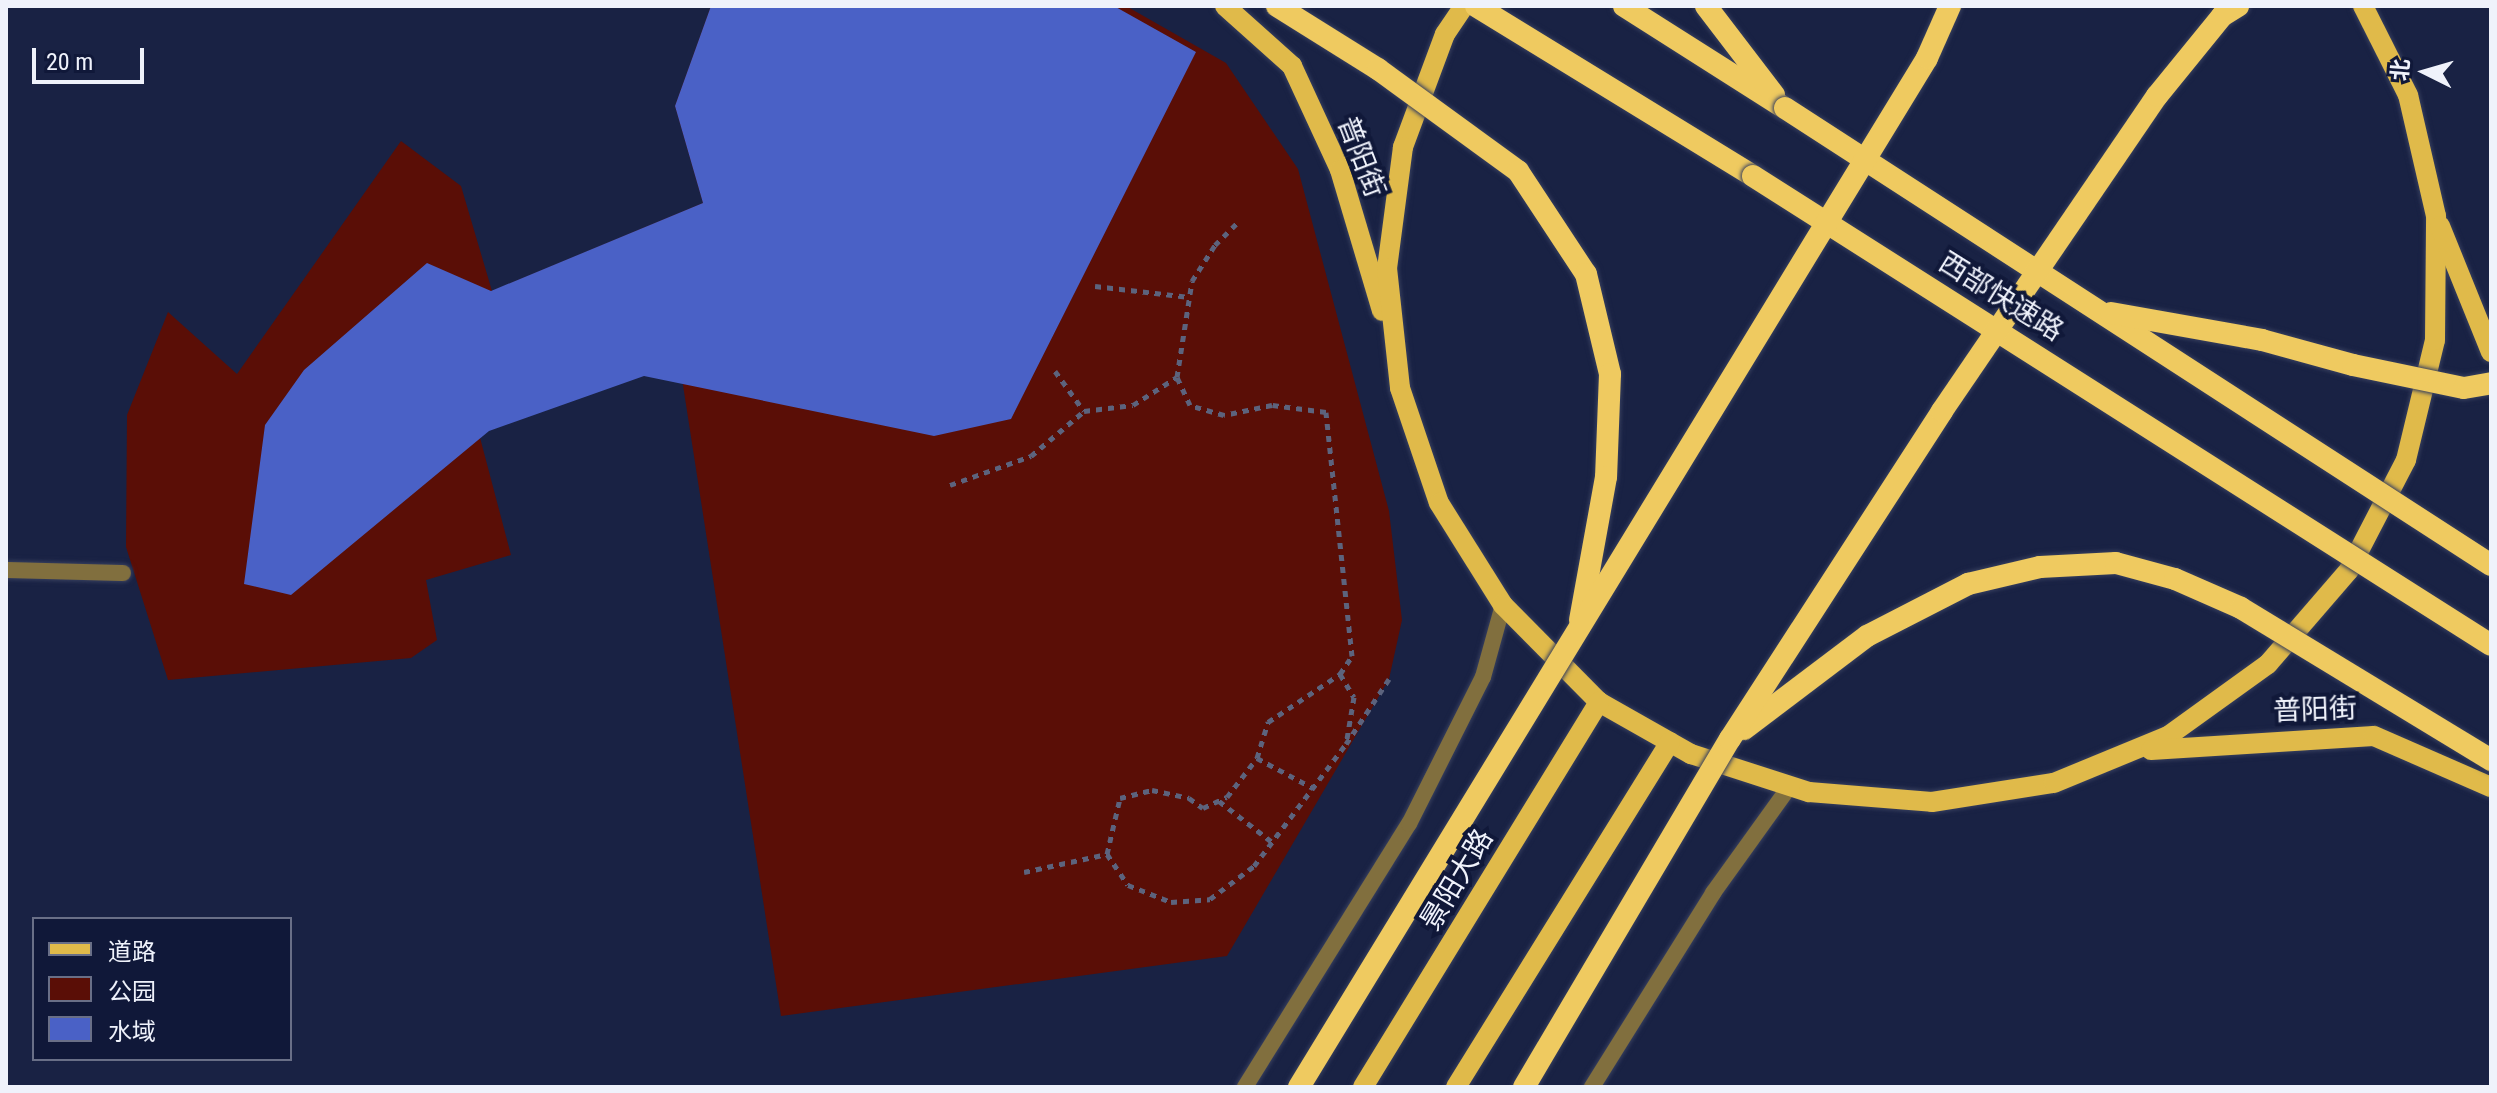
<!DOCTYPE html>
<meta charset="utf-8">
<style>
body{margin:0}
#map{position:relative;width:2497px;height:1093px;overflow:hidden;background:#192244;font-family:"Roboto Condensed","Noto Sans SC",sans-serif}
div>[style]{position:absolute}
.green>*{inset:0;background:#5a0e06}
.water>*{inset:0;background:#4a61c6}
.path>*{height:5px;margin-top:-2.5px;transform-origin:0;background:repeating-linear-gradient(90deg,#5c637d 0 6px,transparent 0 12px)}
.roads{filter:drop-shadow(0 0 2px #373f5e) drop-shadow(0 0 2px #373f5e)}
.minor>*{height:16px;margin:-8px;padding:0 8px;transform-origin:8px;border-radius:8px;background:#816f3e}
.tertiary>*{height:16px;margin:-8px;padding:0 8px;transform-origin:8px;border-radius:8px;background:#816f3e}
.primary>*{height:20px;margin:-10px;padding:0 10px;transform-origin:10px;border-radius:10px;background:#e0ba4a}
.trunk>*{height:22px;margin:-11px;padding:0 11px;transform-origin:11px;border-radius:11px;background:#efca60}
.bridges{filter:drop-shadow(0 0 2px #373f5e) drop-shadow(0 0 2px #373f5e)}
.trunk-bridge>*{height:22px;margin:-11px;padding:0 11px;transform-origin:11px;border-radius:11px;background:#efca60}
span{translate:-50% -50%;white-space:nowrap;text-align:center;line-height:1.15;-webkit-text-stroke:8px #101839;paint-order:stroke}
.street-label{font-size:28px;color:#eff2fb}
.frame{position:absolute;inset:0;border:8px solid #eff2fb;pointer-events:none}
.legend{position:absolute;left:32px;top:917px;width:260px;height:144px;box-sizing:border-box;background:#101839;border:2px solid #696f87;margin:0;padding:10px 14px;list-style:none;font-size:24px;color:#eff2fb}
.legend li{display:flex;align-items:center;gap:16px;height:40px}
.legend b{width:40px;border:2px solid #696f87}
.north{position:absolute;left:2385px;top:32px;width:80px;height:80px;-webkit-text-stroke:6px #101839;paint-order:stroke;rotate:275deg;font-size:22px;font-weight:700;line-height:32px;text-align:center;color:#eff2fb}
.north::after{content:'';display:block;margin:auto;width:28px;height:36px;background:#eff2fb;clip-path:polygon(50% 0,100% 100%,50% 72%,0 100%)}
.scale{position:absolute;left:32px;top:48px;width:112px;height:36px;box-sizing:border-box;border:4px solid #eff2fb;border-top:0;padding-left:10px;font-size:24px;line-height:28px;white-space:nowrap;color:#eff2fb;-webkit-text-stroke:6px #101839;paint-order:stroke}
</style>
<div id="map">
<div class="green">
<div style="clip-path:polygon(711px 6px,1126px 6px,1226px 63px,1298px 169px,1389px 511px,1402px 620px,1389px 679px,1227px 956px,781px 1016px,680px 366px,567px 385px,478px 430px,511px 555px,426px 580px,437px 640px,411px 658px,168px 680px,126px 547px,127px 415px,168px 312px,237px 374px,401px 141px,461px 186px,492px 291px,703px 203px,675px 106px)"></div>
</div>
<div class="water">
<div style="clip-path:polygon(711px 6px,1114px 6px,1196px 52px,1011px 419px,934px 436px,644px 376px,489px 431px,291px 595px,244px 584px,265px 425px,304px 370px,427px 263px,491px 291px,703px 203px,675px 106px)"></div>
</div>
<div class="path">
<div style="left:1095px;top:286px;width:95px;rotate:6.7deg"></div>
<div style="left:1055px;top:371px;width:49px;rotate:54.1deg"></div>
<div style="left:1084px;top:411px;width:49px;rotate:-7deg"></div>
<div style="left:1133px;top:405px;width:52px;rotate:-32.5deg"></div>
<div style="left:950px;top:485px;width:86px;rotate:-19.7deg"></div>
<div style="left:1031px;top:456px;width:70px;rotate:-40.3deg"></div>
<div style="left:1340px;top:674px;width:27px;rotate:59deg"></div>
<div style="left:1354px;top:697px;width:43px;rotate:99.5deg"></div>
<div style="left:1257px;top:758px;width:64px;rotate:28.2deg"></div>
<div style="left:1219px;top:801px;width:67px;rotate:37.7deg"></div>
<div style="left:1107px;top:854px;width:37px;rotate:56deg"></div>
<div style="left:1128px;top:885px;width:46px;rotate:21.6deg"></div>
<div style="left:1171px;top:902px;width:39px;rotate:-4deg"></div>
<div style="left:1210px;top:899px;width:55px;rotate:-36.9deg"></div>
<div style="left:1254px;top:866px;width:153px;rotate:-53deg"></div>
<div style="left:1346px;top:744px;width:78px;rotate:-56.5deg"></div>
<div style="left:1024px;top:872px;width:85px;rotate:-12.2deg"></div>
<div style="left:1107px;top:854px;width:57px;rotate:-76.9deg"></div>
<div style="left:1120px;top:798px;width:33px;rotate:-14deg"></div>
<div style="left:1152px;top:790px;width:38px;rotate:12deg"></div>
<div style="left:1189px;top:798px;width:17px;rotate:36deg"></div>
<div style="left:1203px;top:808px;width:26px;rotate:-25deg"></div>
<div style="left:1227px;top:797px;width:49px;rotate:-52.4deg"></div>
<div style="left:1257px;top:758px;width:38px;rotate:-73deg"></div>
<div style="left:1268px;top:722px;width:87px;rotate:-33.7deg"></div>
<div style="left:1340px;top:674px;width:22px;rotate:-56deg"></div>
<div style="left:1352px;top:656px;width:245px;rotate:-96.1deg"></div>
<div style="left:1326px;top:412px;width:54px;rotate:-172.6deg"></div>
<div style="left:1272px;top:405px;width:49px;rotate:168.2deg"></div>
<div style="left:1224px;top:415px;width:35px;rotate:-164deg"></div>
<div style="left:1190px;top:405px;width:31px;rotate:-115deg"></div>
<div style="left:1177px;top:377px;width:97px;rotate:-81.1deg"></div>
<div style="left:1192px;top:281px;width:43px;rotate:-57.4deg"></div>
<div style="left:1215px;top:245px;width:34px;rotate:-45deg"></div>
</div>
<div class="roads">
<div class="minor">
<div style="left:6px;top:570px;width:117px;rotate:1.5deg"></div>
</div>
<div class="tertiary">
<div style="left:1245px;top:1087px;width:310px;rotate:-58.1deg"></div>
<div style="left:1409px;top:824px;width:165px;rotate:-63.3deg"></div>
<div style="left:1483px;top:677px;width:75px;rotate:-74.5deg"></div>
<div style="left:1592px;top:1087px;width:229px;rotate:-58deg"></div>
<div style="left:1713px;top:893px;width:132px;rotate:-54.3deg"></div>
</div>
<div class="primary">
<div style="left:1225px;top:6px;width:90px;rotate:41.8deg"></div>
<div style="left:1292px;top:66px;width:115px;rotate:65.2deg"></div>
<div style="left:1340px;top:170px;width:147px;rotate:73.4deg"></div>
<div style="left:1464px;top:6px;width:34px;rotate:124deg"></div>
<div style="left:1445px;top:34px;width:121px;rotate:110.4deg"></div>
<div style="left:1403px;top:147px;width:122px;rotate:97.5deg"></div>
<div style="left:1387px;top:268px;width:121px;rotate:83.8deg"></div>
<div style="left:1400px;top:388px;width:121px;rotate:71.3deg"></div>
<div style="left:1439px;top:503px;width:120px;rotate:57.9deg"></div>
<div style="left:1503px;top:605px;width:136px;rotate:45.3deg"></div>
<div style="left:1599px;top:702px;width:106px;rotate:29.5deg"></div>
<div style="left:1691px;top:754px;width:124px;rotate:17.9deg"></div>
<div style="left:1809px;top:792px;width:123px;rotate:4.6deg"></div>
<div style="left:1932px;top:802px;width:123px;rotate:-8.9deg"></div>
<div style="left:2054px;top:783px;width:123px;rotate:-22.4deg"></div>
<div style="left:2168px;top:736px;width:123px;rotate:-35.8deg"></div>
<div style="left:2268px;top:664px;width:124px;rotate:-49.2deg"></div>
<div style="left:2349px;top:570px;width:124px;rotate:-62.6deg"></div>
<div style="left:2406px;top:460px;width:123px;rotate:-76.4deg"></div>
<div style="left:2435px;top:340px;width:124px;rotate:-89.5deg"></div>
<div style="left:2436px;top:216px;width:124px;rotate:-103deg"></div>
<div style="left:2408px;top:95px;width:100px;rotate:-116.8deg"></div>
<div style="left:2440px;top:226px;width:136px;rotate:68deg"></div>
<div style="left:2151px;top:750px;width:223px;rotate:-3.6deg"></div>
<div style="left:2374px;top:736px;width:128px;rotate:23.6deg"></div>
<div style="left:1363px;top:1087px;width:452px;rotate:-58.5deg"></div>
<div style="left:1456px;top:1087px;width:406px;rotate:-58.2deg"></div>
</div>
<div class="trunk">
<div style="left:1476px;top:6px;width:325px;rotate:31.5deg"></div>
<div style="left:1624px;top:6px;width:191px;rotate:32.4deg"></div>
<div style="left:1706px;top:6px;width:112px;rotate:52.6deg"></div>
</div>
</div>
<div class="bridges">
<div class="trunk-bridge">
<div style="left:1277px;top:6px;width:119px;rotate:32deg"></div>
<div style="left:1378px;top:69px;width:173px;rotate:36.1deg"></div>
<div style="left:1518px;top:171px;width:123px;rotate:56.6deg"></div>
<div style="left:1586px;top:274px;width:103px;rotate:76.5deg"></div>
<div style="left:1610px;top:374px;width:103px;rotate:92.2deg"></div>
<div style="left:1606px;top:477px;width:145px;rotate:100.3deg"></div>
<div style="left:1785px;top:108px;width:841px;rotate:32.92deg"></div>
<div style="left:1753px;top:176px;width:874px;rotate:32.44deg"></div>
<div style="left:2111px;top:313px;width:153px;rotate:10.1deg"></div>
<div style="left:2262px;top:340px;width:94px;rotate:15.4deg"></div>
<div style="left:2353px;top:365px;width:113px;rotate:11.7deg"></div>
<div style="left:2464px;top:388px;width:27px;rotate:-10deg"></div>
<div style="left:1744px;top:729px;width:154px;rotate:-37.1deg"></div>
<div style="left:1867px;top:636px;width:114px;rotate:-27.2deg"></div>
<div style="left:1968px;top:584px;width:74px;rotate:-13.3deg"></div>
<div style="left:2040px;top:567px;width:76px;rotate:-3deg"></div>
<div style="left:2116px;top:563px;width:61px;rotate:15.2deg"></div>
<div style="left:2175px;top:579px;width:72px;rotate:23.7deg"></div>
<div style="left:2241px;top:608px;width:293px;rotate:31.3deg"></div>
<div style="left:1299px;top:1087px;width:1205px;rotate:-58.6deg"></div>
<div style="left:1927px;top:58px;width:57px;rotate:-66.1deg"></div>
<div style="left:1524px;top:1087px;width:404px;rotate:-59.4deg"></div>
<div style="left:1730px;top:739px;width:391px;rotate:-57.1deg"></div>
<div style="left:1942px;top:411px;width:381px;rotate:-55.7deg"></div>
<div style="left:2157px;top:96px;width:103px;rotate:-50.9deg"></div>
<div style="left:2222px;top:16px;width:19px;rotate:-32deg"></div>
</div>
</div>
<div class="street-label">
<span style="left:1361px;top:157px;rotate:69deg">普阳街</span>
<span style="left:2001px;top:297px;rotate:32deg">西部快速路</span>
<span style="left:2315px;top:710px;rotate:-2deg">普阳街</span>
<span style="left:1457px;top:880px;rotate:-59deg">景阳大路</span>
</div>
<div class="frame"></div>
<ul class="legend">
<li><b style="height:10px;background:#e0ba4a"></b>道路</li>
<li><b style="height:22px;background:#5a0e06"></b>公园</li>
<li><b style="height:22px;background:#4a61c6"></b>水域</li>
</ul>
<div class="north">北</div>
<div class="scale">20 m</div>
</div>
